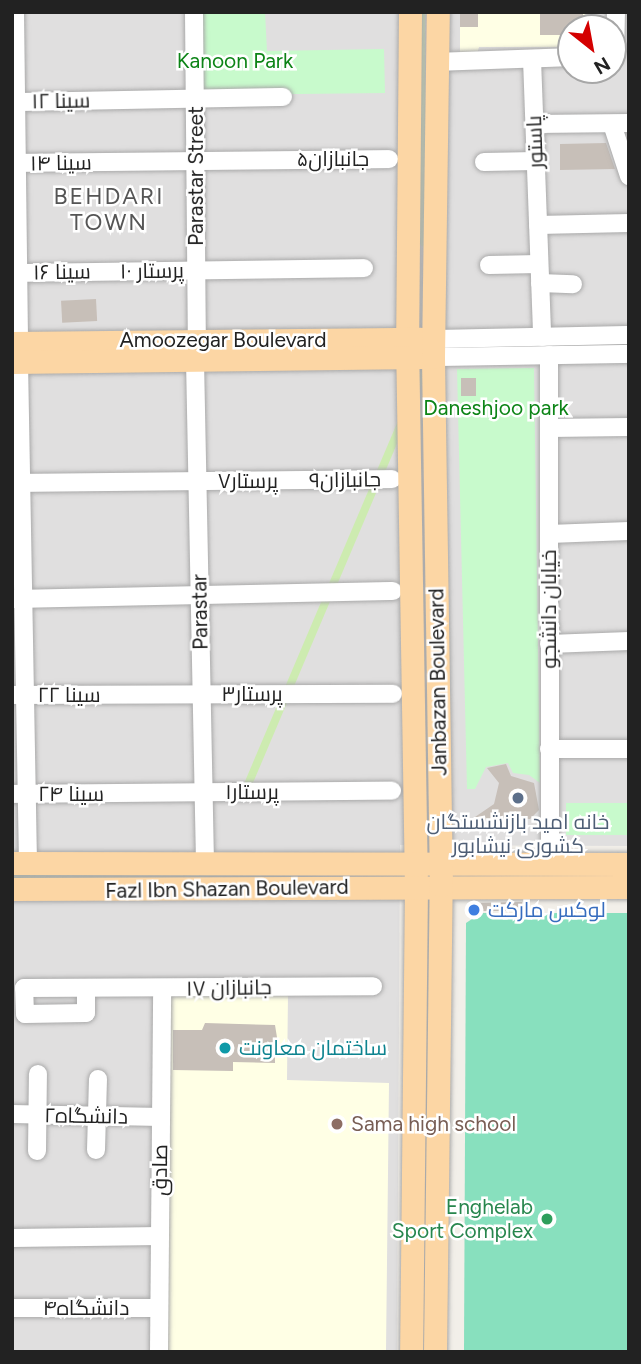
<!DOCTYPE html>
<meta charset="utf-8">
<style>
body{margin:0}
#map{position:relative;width:641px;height:1364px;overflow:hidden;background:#f2efe9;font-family:Figtree,Cairo,sans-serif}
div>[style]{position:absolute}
.residential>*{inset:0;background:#e0dfdf}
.education>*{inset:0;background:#ffffe5}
.grass>*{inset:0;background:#cdebb0;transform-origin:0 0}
.park>*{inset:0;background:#c8facc;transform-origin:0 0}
.pitch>*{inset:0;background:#88e0be}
.building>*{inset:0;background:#c7bfb8;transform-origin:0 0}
.roads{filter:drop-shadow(0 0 2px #a9a9a9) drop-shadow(0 0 2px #a9a9a9)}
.minor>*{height:18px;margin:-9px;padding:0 9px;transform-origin:9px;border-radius:9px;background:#fff}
.major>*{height:23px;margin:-11.5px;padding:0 11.5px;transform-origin:11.5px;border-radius:11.5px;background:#fcd6a4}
.dots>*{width:19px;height:19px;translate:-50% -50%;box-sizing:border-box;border:4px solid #fff;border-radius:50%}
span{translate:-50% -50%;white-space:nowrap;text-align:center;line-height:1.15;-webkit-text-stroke:5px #fff;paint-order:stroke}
.park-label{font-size:21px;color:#0c8416}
.street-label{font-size:21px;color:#222}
.service-label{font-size:21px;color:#4e5e75}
.shop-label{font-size:21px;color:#366cbe}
.left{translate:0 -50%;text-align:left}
.culture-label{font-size:21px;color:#0d838f}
.education-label{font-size:21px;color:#785e54}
.leisure-label{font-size:21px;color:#27864d}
.right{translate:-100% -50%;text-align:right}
.neighbourhood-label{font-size:23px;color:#555;letter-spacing:2px}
.frame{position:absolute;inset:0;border:14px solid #222;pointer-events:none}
.north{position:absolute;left:557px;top:14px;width:70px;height:70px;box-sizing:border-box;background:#fff;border:2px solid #a7a7a7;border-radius:50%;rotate:149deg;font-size:19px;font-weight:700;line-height:28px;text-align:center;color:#222}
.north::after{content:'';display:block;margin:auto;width:24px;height:32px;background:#d40000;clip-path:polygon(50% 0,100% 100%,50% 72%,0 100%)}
</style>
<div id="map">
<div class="residential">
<div style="clip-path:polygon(evenodd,12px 12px,629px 12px,629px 846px,400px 845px,397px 1352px,12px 1352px,12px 12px,571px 28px,613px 28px,613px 70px,571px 70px,571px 28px)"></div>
</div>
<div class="education">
<div style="clip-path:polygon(460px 12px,585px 12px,584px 28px,571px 28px,571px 47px,479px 47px,477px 54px,460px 54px)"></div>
<div style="clip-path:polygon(288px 994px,287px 1080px,389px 1083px,386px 1352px,166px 1352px,168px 996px)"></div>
</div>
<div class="grass">
<div style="clip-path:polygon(417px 12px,425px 12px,426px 250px,420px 244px)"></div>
<div style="left:420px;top:369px;width:8px;height:467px;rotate:23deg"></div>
<div style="clip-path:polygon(12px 872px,292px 875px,293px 877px,12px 880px)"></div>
<div style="clip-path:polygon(427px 915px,427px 1352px,422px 1352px,423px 919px)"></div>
</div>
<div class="park">
<div style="clip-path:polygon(202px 12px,265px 12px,267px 51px,384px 49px,385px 93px,201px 95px)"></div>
<div style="clip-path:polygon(534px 368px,540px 783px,529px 775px,513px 773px,508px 763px,486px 767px,475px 789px,467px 789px,457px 369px)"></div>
<div style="left:566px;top:803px;width:63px;height:32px"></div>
</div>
<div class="pitch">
<div style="clip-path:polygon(481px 913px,629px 913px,629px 1352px,464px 1352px,466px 923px)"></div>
</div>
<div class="building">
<div style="left:460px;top:12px;width:18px;height:15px"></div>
<div style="clip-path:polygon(540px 12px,583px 12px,583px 28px,571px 28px,571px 35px,540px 35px)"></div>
<div style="clip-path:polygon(606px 143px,615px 169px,560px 170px,560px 144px)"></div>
<div style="left:96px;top:299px;width:22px;height:35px;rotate:87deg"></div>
<div style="left:461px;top:378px;width:15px;height:18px"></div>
<div style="clip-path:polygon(506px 764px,511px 776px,534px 783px,539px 810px,530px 819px,504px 818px,484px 831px,477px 827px,475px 817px,494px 804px,499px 783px,487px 768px)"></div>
<div style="clip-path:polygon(522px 902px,522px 911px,481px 911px,473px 916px,467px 908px,471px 903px)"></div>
<div style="clip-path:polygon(205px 1023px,275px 1025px,280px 1056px,275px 1056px,275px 1063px,233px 1062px,233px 1071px,173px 1070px,173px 1030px,202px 1030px)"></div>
</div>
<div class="roads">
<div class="minor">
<div style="left:15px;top:12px;width:331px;rotate:89.3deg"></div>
<div style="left:194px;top:12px;width:328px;rotate:89.5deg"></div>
<div style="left:615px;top:55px;width:43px;rotate:-88.7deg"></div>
<div style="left:532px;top:59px;width:278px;rotate:87.9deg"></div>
<div style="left:437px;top:62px;width:134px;rotate:-2.1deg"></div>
<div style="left:16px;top:102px;width:267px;rotate:-1.1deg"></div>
<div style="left:534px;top:124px;width:95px;rotate:-0.6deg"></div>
<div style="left:612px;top:124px;width:55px;rotate:71.9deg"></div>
<div style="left:484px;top:162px;width:51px;rotate:-1.1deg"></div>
<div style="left:17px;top:163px;width:372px;rotate:-0.6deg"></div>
<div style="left:538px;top:225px;width:91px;rotate:-1.3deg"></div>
<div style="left:489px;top:265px;width:50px;rotate:-1.1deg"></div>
<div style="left:17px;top:273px;width:347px;rotate:-0.8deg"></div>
<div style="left:540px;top:283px;width:33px;rotate:2deg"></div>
<div style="left:433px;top:339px;width:196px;rotate:-1.2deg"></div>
<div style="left:549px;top:355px;width:508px;rotate:89.89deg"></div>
<div style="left:433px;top:357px;width:196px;rotate:-0.9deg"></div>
<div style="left:195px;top:360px;width:503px;rotate:88.86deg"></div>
<div style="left:19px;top:362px;width:501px;rotate:88.97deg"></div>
<div style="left:549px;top:428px;width:80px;rotate:-0.7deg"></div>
<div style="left:21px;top:483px;width:371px;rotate:-0.6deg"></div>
<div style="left:549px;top:534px;width:80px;rotate:-2.1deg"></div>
<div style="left:12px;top:599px;width:381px;rotate:-1.2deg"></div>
<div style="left:549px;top:644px;width:80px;rotate:-2.1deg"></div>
<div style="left:12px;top:695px;width:381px;rotate:-0.2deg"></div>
<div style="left:549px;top:749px;width:80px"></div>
<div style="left:12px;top:794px;width:380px;rotate:-0.5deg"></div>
<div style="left:86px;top:988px;width:25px;rotate:90deg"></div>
<div style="left:86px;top:1013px;width:61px;rotate:179.1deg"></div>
<div style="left:25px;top:1014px;width:26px;rotate:-92deg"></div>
<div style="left:24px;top:988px;width:349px;rotate:-0.3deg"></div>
<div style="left:12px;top:1114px;width:149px;rotate:1.2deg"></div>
<div style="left:96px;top:1150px;width:71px;rotate:-88.4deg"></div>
<div style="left:37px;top:1151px;width:77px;rotate:-89.3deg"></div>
<div style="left:12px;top:1238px;width:148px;rotate:-0.8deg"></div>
<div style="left:12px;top:1308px;width:147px"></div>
<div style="left:159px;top:1352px;width:364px;rotate:-89.5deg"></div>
</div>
<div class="major">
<div style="left:410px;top:12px;width:327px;rotate:90.5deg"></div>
<div style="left:407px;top:339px;width:547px;rotate:89.06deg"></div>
<div style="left:416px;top:886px;width:466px;rotate:90.6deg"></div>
<div style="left:12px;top:343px;width:408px;rotate:-0.6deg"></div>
<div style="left:12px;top:362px;width:410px;rotate:-0.7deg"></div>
<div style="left:12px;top:863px;width:617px;rotate:0.09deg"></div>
<div style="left:12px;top:889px;width:617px;rotate:-0.19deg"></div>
<div style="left:435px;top:1352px;width:467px;rotate:-89.3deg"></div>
<div style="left:441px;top:885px;width:528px;rotate:-90.87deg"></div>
<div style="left:433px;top:357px;width:345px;rotate:-89.2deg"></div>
</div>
</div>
<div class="dots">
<div style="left:518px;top:798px;background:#5c6f8a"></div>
<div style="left:474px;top:910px;background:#3f7fe0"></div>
<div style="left:225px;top:1048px;background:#0f9aa8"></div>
<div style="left:337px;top:1124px;background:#8d6e63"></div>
<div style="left:547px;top:1219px;background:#2e9e5b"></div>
</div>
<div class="park-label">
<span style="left:235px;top:61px">Kanoon Park</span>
<span style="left:496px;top:408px">Daneshjoo park</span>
</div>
<div class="street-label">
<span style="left:61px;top:101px;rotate:-1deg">سینا ۱۲</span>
<span style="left:535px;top:142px;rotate:-92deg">پاستور</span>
<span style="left:333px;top:159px">جانبازان۵</span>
<span style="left:61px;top:163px;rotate:-1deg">سینا ۱۴</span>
<span style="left:196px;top:176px;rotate:-90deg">Parastar Street</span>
<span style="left:152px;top:271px;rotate:-1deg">پرستار ۱۰</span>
<span style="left:62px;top:272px;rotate:-1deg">سینا ۱۶</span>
<span style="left:223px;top:340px">Amoozegar Boulevard</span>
<span style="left:345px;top:480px;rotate:-1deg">جانبازان۹</span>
<span style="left:248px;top:481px">پرستار۷</span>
<span style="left:549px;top:609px;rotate:-90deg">خیابان دانشجو</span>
<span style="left:200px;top:612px;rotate:-91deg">Parastar</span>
<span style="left:438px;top:682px;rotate:-91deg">Janbazan Boulevard</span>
<span style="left:252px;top:694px">پرستار۳</span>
<span style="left:69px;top:695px">سینا ۲۲</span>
<span style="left:252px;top:792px">پرستار۱</span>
<span style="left:71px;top:794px">سینا ۲۴</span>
<span style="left:227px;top:889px;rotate:-1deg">Fazl Ibn Shazan Boulevard</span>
<span style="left:229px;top:988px;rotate:-1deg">جانبازان ۱۷</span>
<span style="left:86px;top:1116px;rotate:1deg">دانشگاه۲</span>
<span style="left:160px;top:1170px;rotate:-89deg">صادق</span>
<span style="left:86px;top:1308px">دانشگاه۴</span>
</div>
<div class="service-label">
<span style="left:518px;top:834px">خانه امید بازنشستگان<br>کشوری نیشابور</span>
</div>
<div class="shop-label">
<span class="left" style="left:488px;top:910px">لوکس مارکت</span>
</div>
<div class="culture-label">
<span class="left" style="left:239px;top:1048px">ساختمان معاونت</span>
</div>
<div class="education-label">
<span class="left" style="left:351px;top:1124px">Sama high school</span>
</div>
<div class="leisure-label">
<span class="right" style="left:533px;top:1219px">Enghelab<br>Sport Complex</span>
</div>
<div class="neighbourhood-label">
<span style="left:109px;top:209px">BEHDARI<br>TOWN</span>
</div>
<div class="frame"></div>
<div class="north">N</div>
</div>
